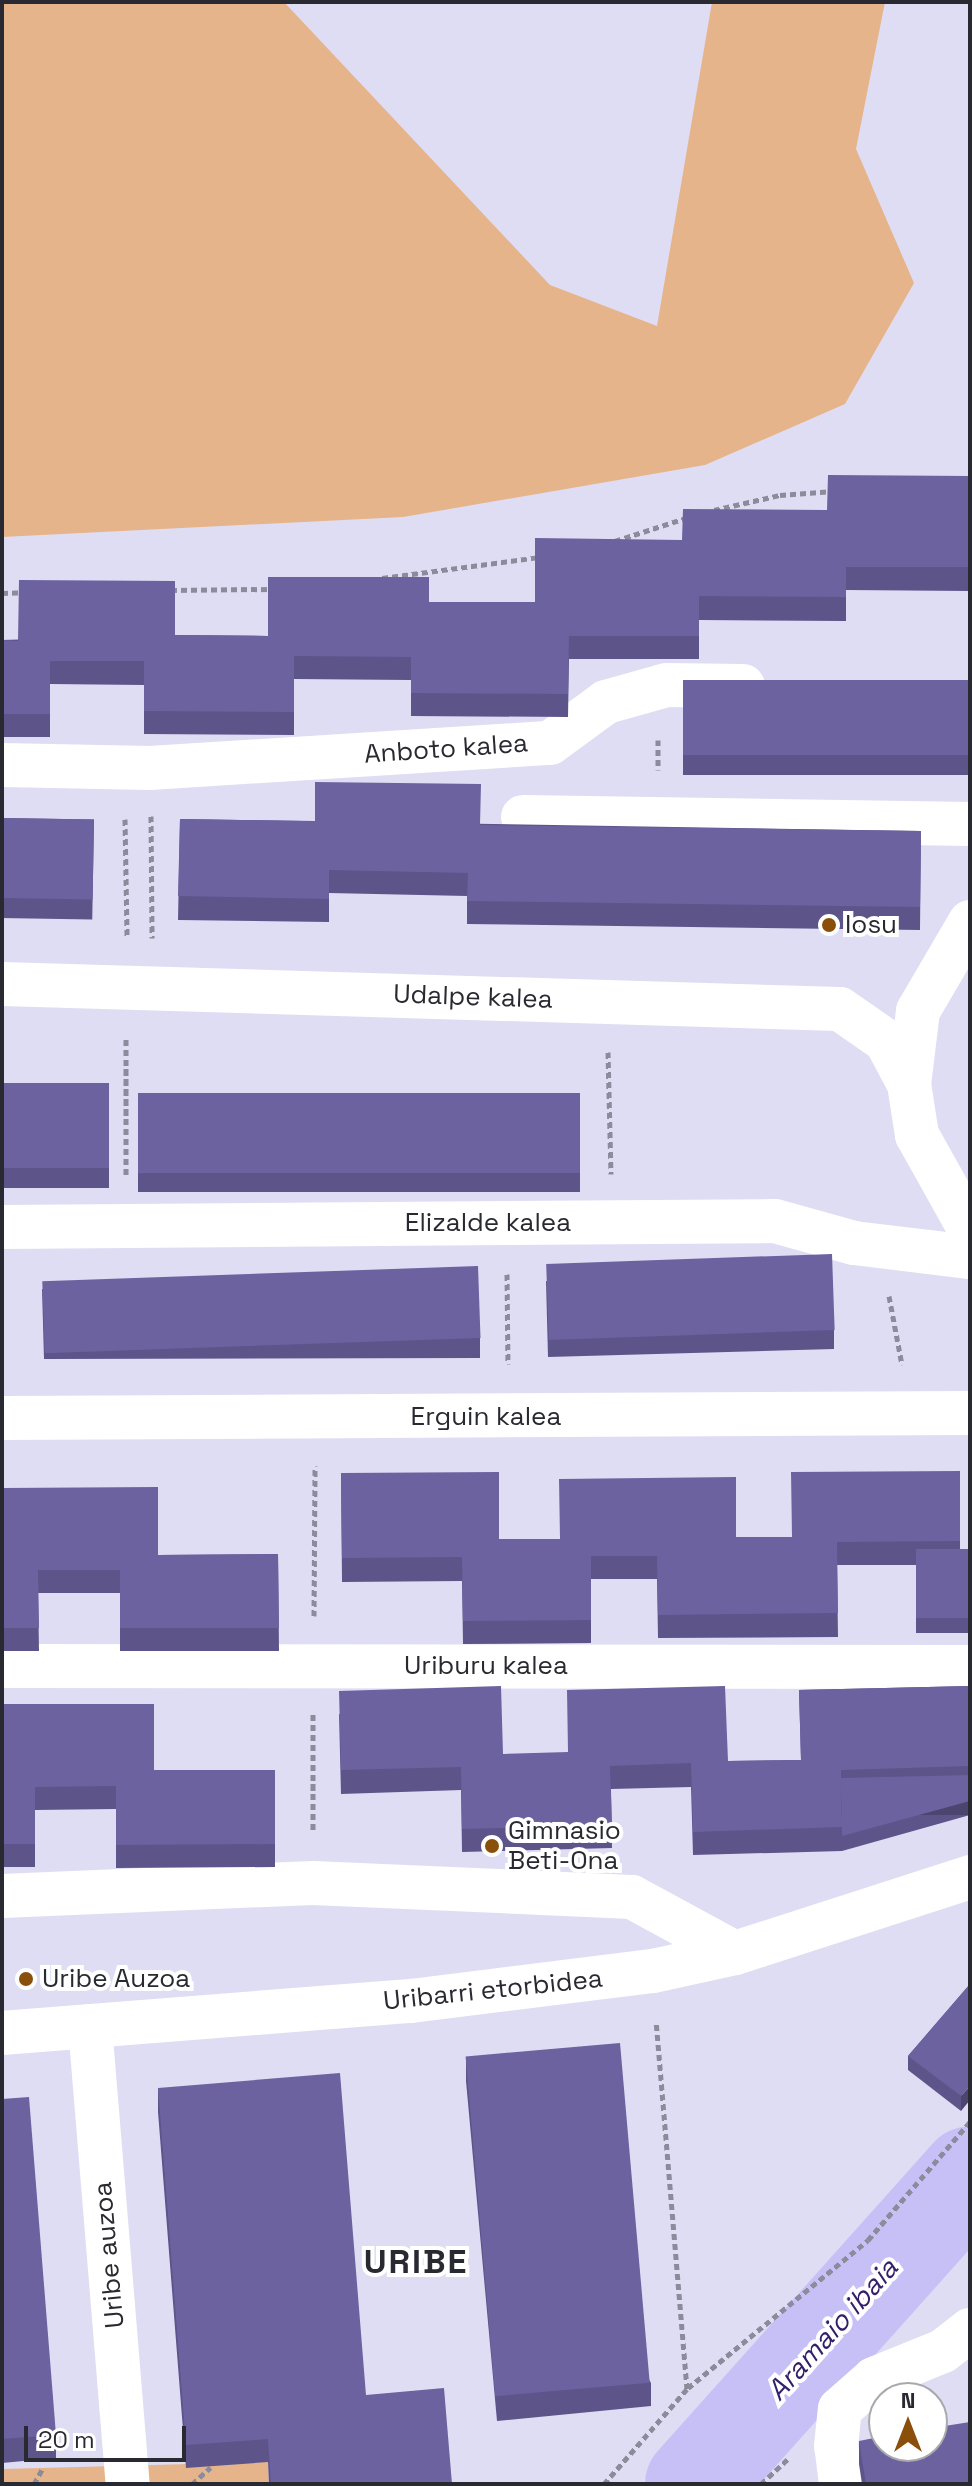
<!DOCTYPE html>
<style>
body{margin:0}
#map{position:relative;width:972px;height:2486px;overflow:hidden;background:#dfddf3;font-family:"Space Grotesk",sans-serif}
div>[style]{position:absolute}
.green>*{inset:0;background:#e6b48a}
.river>*{height:98px;margin:-49px;padding:0 49px;transform-origin:49px;border-radius:49px;background:#c7c0f7}
.path>*{height:5px;margin-top:-2.5px;transform-origin:0;background:repeating-linear-gradient(90deg,#8c8b9b 0 6px,transparent 0 10px)}
.street>*{height:44px;margin:-22px;padding:0 22px;transform-origin:22px;border-radius:22px;background:#fff}
.secondary>*{height:44px;margin:-22px;padding:0 22px;transform-origin:22px;border-radius:22px;background:#fff}
.wall>*{inset:0;background:#5d548a;transform-origin:0 0}
.shaded-wall>*{inset:0;background:#4c4570;transform-origin:0 0}
.building>*{inset:0;background:#6c62a0;transform-origin:0 0}
.dots>*{width:22px;height:22px;translate:-50% -50%;box-sizing:border-box;border:4px solid #fff;border-radius:50%}
span{translate:-50% -50%;white-space:nowrap;text-align:center;line-height:1.15;-webkit-text-stroke:8px #fff;paint-order:stroke}
.street-label{font-size:26px;color:#292931}
.poi-label{font-size:26px;color:#292931}
.left{translate:0 -50%;text-align:left}
.water-label{font-size:28px;color:#331e6a;font-style:italic}
.district-label{font-size:34px;color:#292931;font-weight:700;letter-spacing:2px}
.frame{position:absolute;inset:0;border:4px solid #292931;pointer-events:none}
.north{position:absolute;left:868px;top:2382px;width:80px;height:80px;box-sizing:border-box;background:#fff;border:2px solid #a9a9ad;border-radius:50%;rotate:0deg;font-size:22px;font-weight:700;line-height:32px;text-align:center;color:#292931}
.north::after{content:'';display:block;margin:auto;width:28px;height:36px;background:#8b4f0c;clip-path:polygon(50% 0,100% 100%,50% 72%,0 100%)}
.scale{position:absolute;left:24px;top:2426px;width:162px;height:36px;box-sizing:border-box;border:4px solid #292931;border-top:0;padding-left:10px;font-size:24px;line-height:28px;white-space:nowrap;color:#292931;-webkit-text-stroke:6px #fff;paint-order:stroke}
</style>
<div id="map">
<div class="green">
<div style="clip-path:polygon(2px 2px,284px 2px,550px 285px,657px 326px,712px 2px,885px 2px,856px 149px,914px 283px,845px 404px,705px 465px,403px 517px,2px 537px)"></div>
<div style="clip-path:polygon(268px 2462px,269px 2484px,2px 2484px,2px 2469px)"></div>
</div>
<div class="river">
<div style="left:694px;top:2484px;width:414px;rotate:-48.2deg"></div>
</div>
<div class="path">
<div style="left:714px;top:510px;width:68px;rotate:-12.8deg"></div>
<div style="left:780px;top:495px;width:54px;rotate:-4.2deg"></div>
<div style="left:615px;top:541px;width:78px;rotate:-18deg"></div>
<div style="left:382px;top:578px;width:158px;rotate:-7.6deg"></div>
<div style="left:171px;top:590px;width:102px;rotate:-0.6deg"></div>
<div style="left:2px;top:593px;width:23px;rotate:-2deg"></div>
<div style="left:658px;top:740px;width:30px;rotate:90deg"></div>
<div style="left:151px;top:816px;width:122px;rotate:89.5deg"></div>
<div style="left:125px;top:819px;width:118px;rotate:89deg"></div>
<div style="left:126px;top:1039px;width:138px;rotate:90deg"></div>
<div style="left:608px;top:1052px;width:122px;rotate:88.6deg"></div>
<div style="left:507px;top:1274px;width:90px;rotate:89.4deg"></div>
<div style="left:889px;top:1296px;width:70px;rotate:79.3deg"></div>
<div style="left:314px;top:1616px;width:150px;rotate:-89.6deg"></div>
<div style="left:313px;top:1714px;width:118px;rotate:90deg"></div>
<div style="left:688px;top:2388px;width:233px;rotate:-39.4deg"></div>
<div style="left:868px;top:2240px;width:156px;rotate:-49.2deg"></div>
<div style="left:34px;top:2484px;width:18px;rotate:-61deg"></div>
<div style="left:192px;top:2484px;width:25px;rotate:-42deg"></div>
<div style="left:604px;top:2484px;width:126px;rotate:-48.9deg"></div>
<div style="left:687px;top:2389px;width:368px;rotate:-94.8deg"></div>
<div style="left:761px;top:2484px;width:37px;rotate:-43deg"></div>
</div>
<div class="street">
<div style="left:2px;top:765px;width:148px;rotate:1.2deg"></div>
<div style="left:150px;top:768px;width:401px;rotate:-3.6deg"></div>
<div style="left:550px;top:743px;width:69px;rotate:-36.2deg"></div>
<div style="left:606px;top:702px;width:63px;rotate:-15.6deg"></div>
<div style="left:667px;top:685px;width:76px;rotate:0.8deg"></div>
<div style="left:523px;top:817px;width:447px;rotate:0.9deg"></div>
<div style="left:970px;top:922px;width:103px;rotate:120.3deg"></div>
<div style="left:918px;top:1011px;width:74px;rotate:97deg"></div>
<div style="left:909px;top:1084px;width:52px;rotate:81.1deg"></div>
<div style="left:917px;top:1135px;width:109px;rotate:60.8deg"></div>
<div style="left:2px;top:984px;width:838px;rotate:1.71deg"></div>
<div style="left:840px;top:1009px;width:56px;rotate:34.8deg"></div>
<div style="left:886px;top:1041px;width:49px;rotate:61.9deg"></div>
<div style="left:2px;top:1227px;width:773px;rotate:-0.44deg"></div>
<div style="left:775px;top:1221px;width:82px;rotate:15.6deg"></div>
<div style="left:854px;top:1243px;width:117px;rotate:6.9deg"></div>
<div style="left:2px;top:1418px;width:968px;rotate:-0.3deg"></div>
<div style="left:2px;top:1666px;width:968px;rotate:0.06deg"></div>
<div style="left:2px;top:1896px;width:311px;rotate:-2.4deg"></div>
<div style="left:313px;top:1883px;width:319px;rotate:2.5deg"></div>
<div style="left:632px;top:1897px;width:117px;rotate:28.5deg"></div>
<div style="left:90px;top:2026px;width:460px;rotate:85.3deg"></div>
<div style="left:841px;top:2484px;width:38px;rotate:-97deg"></div>
<div style="left:836px;top:2446px;width:37px;rotate:-84deg"></div>
<div style="left:840px;top:2409px;width:45px;rotate:-41.4deg"></div>
<div style="left:874px;top:2379px;width:74px;rotate:-22.1deg"></div>
<div style="left:943px;top:2351px;width:34px;rotate:-38deg"></div>
</div>
<div class="secondary">
<div style="left:2px;top:2033px;width:410px;rotate:-4.5deg"></div>
<div style="left:411px;top:2001px;width:244px;rotate:-7.1deg"></div>
<div style="left:653px;top:1971px;width:84px;rotate:-12.4deg"></div>
<div style="left:735px;top:1953px;width:247px;rotate:-17.9deg"></div>
</div>
<div class="wall">
<div style="clip-path:polygon(970px 476px,970px 591px,846px 590px,846px 621px,699px 620px,699px 659px,569px 659px,568px 717px,411px 716px,411px 680px,294px 679px,294px 735px,144px 734px,144px 685px,50px 684px,50px 737px,2px 737px,2px 640px,175px 635px,268px 636px,429px 602px,535px 602px,682px 540px,827px 510px)"></div>
<div style="left:683px;top:680px;width:287px;height:95px"></div>
<div style="left:2px;top:818px;width:92px;height:100px;rotate:1deg"></div>
<div style="clip-path:polygon(180px 819px,921px 831px,920px 930px,467px 924px,467px 896px,329px 893px,329px 922px,178px 920px)"></div>
<div style="left:2px;top:1083px;width:107px;height:105px"></div>
<div style="left:138px;top:1093px;width:442px;height:99px"></div>
<div style="clip-path:polygon(546px 1281px,834px 1330px,834px 1349px,548px 1357px)"></div>
<div style="clip-path:polygon(42px 1289px,480px 1338px,480px 1358px,44px 1359px)"></div>
<div style="clip-path:polygon(960px 1471px,960px 1549px,970px 1549px,970px 1633px,916px 1633px,916px 1565px,837px 1565px,838px 1637px,658px 1638px,657px 1579px,591px 1579px,591px 1643px,463px 1644px,462px 1581px,342px 1582px,341px 1473px,499px 1539px,559px 1539px,792px 1537px)"></div>
<div style="clip-path:polygon(2px 1488px,158px 1555px,278px 1554px,279px 1651px,120px 1651px,120px 1593px,38px 1593px,39px 1651px,2px 1651px)"></div>
<div style="clip-path:polygon(970px 1686px,970px 1815px,842px 1851px,693px 1855px,691px 1787px,611px 1789px,612px 1848px,462px 1852px,461px 1790px,341px 1794px,339px 1714px,503px 1754px,728px 1761px,801px 1760px,799px 1690px)"></div>
<div style="clip-path:polygon(2px 1704px,154px 1770px,275px 1770px,275px 1867px,116px 1868px,116px 1809px,35px 1810px,35px 1867px,2px 1867px)"></div>
<div style="clip-path:polygon(970px 1984px,961px 2111px,908px 2070px,908px 2056px)"></div>
<div style="clip-path:polygon(466px 2058px,651px 2383px,651px 2406px,497px 2421px,466px 2081px)"></div>
<div style="clip-path:polygon(158px 2088px,366px 2395px,452px 2484px,269px 2484px,268px 2462px,186px 2468px,158px 2112px)"></div>
<div style="clip-path:polygon(2px 2099px,56px 2435px,56px 2458px,2px 2463px)"></div>
<div style="clip-path:polygon(859px 2441px,970px 2484px,862px 2484px,859px 2464px)"></div>
</div>
<div class="shaded-wall">
<div style="left:970px;top:1801px;width:14px;height:133px;rotate:90deg"></div>
<div style="clip-path:polygon(970px 2086px,970px 2100px,961px 2111px,961px 2096px)"></div>
</div>
<div class="building">
<div style="clip-path:polygon(828px 475px,970px 476px,970px 567px,846px 567px,846px 597px,699px 596px,699px 636px,569px 636px,568px 694px,411px 693px,411px 657px,294px 656px,294px 712px,144px 711px,144px 661px,50px 661px,50px 714px,2px 714px,2px 640px,18px 641px,19px 580px,175px 581px,175px 635px,268px 636px,268px 577px,429px 577px,429px 602px,535px 602px,535px 538px,682px 540px,683px 509px,827px 510px)"></div>
<div style="left:683px;top:680px;width:287px;height:75px"></div>
<div style="clip-path:polygon(315px 782px,481px 784px,480px 825px,921px 831px,920px 907px,467px 901px,468px 873px,329px 870px,329px 899px,178px 896px,180px 819px,315px 821px)"></div>
<div style="left:2px;top:818px;width:92px;height:80px;rotate:1deg"></div>
<div style="left:2px;top:1083px;width:107px;height:85px"></div>
<div style="left:138px;top:1093px;width:442px;height:80px"></div>
<div style="left:832px;top:1254px;width:76px;height:286px;rotate:88deg"></div>
<div style="left:478px;top:1266px;width:72px;height:436px;rotate:88deg"></div>
<div style="clip-path:polygon(960px 1471px,960px 1541px,837px 1542px,838px 1613px,658px 1615px,657px 1556px,591px 1556px,591px 1620px,463px 1621px,462px 1557px,342px 1558px,341px 1473px,499px 1472px,499px 1539px,560px 1539px,559px 1479px,736px 1477px,736px 1537px,792px 1537px,791px 1472px)"></div>
<div style="clip-path:polygon(158px 1487px,158px 1555px,278px 1554px,279px 1628px,120px 1628px,120px 1570px,38px 1570px,39px 1628px,2px 1628px,2px 1488px)"></div>
<div style="left:970px;top:1549px;width:69px;height:54px;rotate:90deg"></div>
<div style="clip-path:polygon(501px 1686px,503px 1754px,568px 1752px,567px 1690px,725px 1686px,728px 1761px,801px 1760px,799px 1690px,970px 1686px,970px 1766px,841px 1770px,842px 1827px,693px 1832px,691px 1763px,610px 1766px,612px 1825px,462px 1829px,461px 1767px,341px 1770px,339px 1691px)"></div>
<div style="clip-path:polygon(2px 1704px,154px 1704px,154px 1770px,275px 1770px,275px 1844px,116px 1845px,116px 1786px,35px 1787px,35px 1844px,2px 1844px)"></div>
<div style="clip-path:polygon(970px 1775px,970px 1801px,842px 1836px,841px 1778px)"></div>
<div style="clip-path:polygon(970px 1984px,970px 2086px,961px 2096px,908px 2056px)"></div>
<div style="left:620px;top:2043px;width:341px;height:155px;rotate:85deg"></div>
<div style="clip-path:polygon(340px 2073px,366px 2395px,444px 2388px,452px 2484px,271px 2484px,268px 2439px,186px 2445px,158px 2088px)"></div>
<div style="clip-path:polygon(29px 2097px,56px 2435px,2px 2439px,2px 2099px)"></div>
<div style="clip-path:polygon(970px 2422px,970px 2484px,866px 2484px,859px 2441px,884px 2436px,884px 2446px,932px 2446px,932px 2428px)"></div>
</div>
<div class="dots">
<div style="left:829px;top:925px;background:#8b4f0c"></div>
<div style="left:492px;top:1846px;background:#8b4f0c"></div>
<div style="left:26px;top:1979px;background:#8b4f0c"></div>
</div>
<div class="street-label">
<span style="left:446px;top:749px;rotate:-4deg">Anboto kalea</span>
<span style="left:473px;top:997px;rotate:2deg">Udalpe kalea</span>
<span style="left:488px;top:1223px">Elizalde kalea</span>
<span style="left:486px;top:1417px">Erguin kalea</span>
<span style="left:486px;top:1666px">Uriburu kalea</span>
<span style="left:493px;top:1990px;rotate:-6deg">Uribarri etorbidea</span>
<span style="left:109px;top:2255px;rotate:-95deg">Uribe auzoa</span>
</div>
<div class="poi-label">
<span class="left" style="left:845px;top:925px">Iosu</span>
<span class="left" style="left:508px;top:1846px">Gimnasio<br>Beti-Ona</span>
<span class="left" style="left:42px;top:1979px">Uribe Auzoa</span>
</div>
<div class="water-label">
<span style="left:832px;top:2329px;rotate:-48deg">Aramaio ibaia</span>
</div>
<div class="district-label">
<span style="left:416px;top:2262px">URIBE</span>
</div>
<div class="frame"></div>
<div class="north">N</div>
<div class="scale">20 m</div>
</div>
